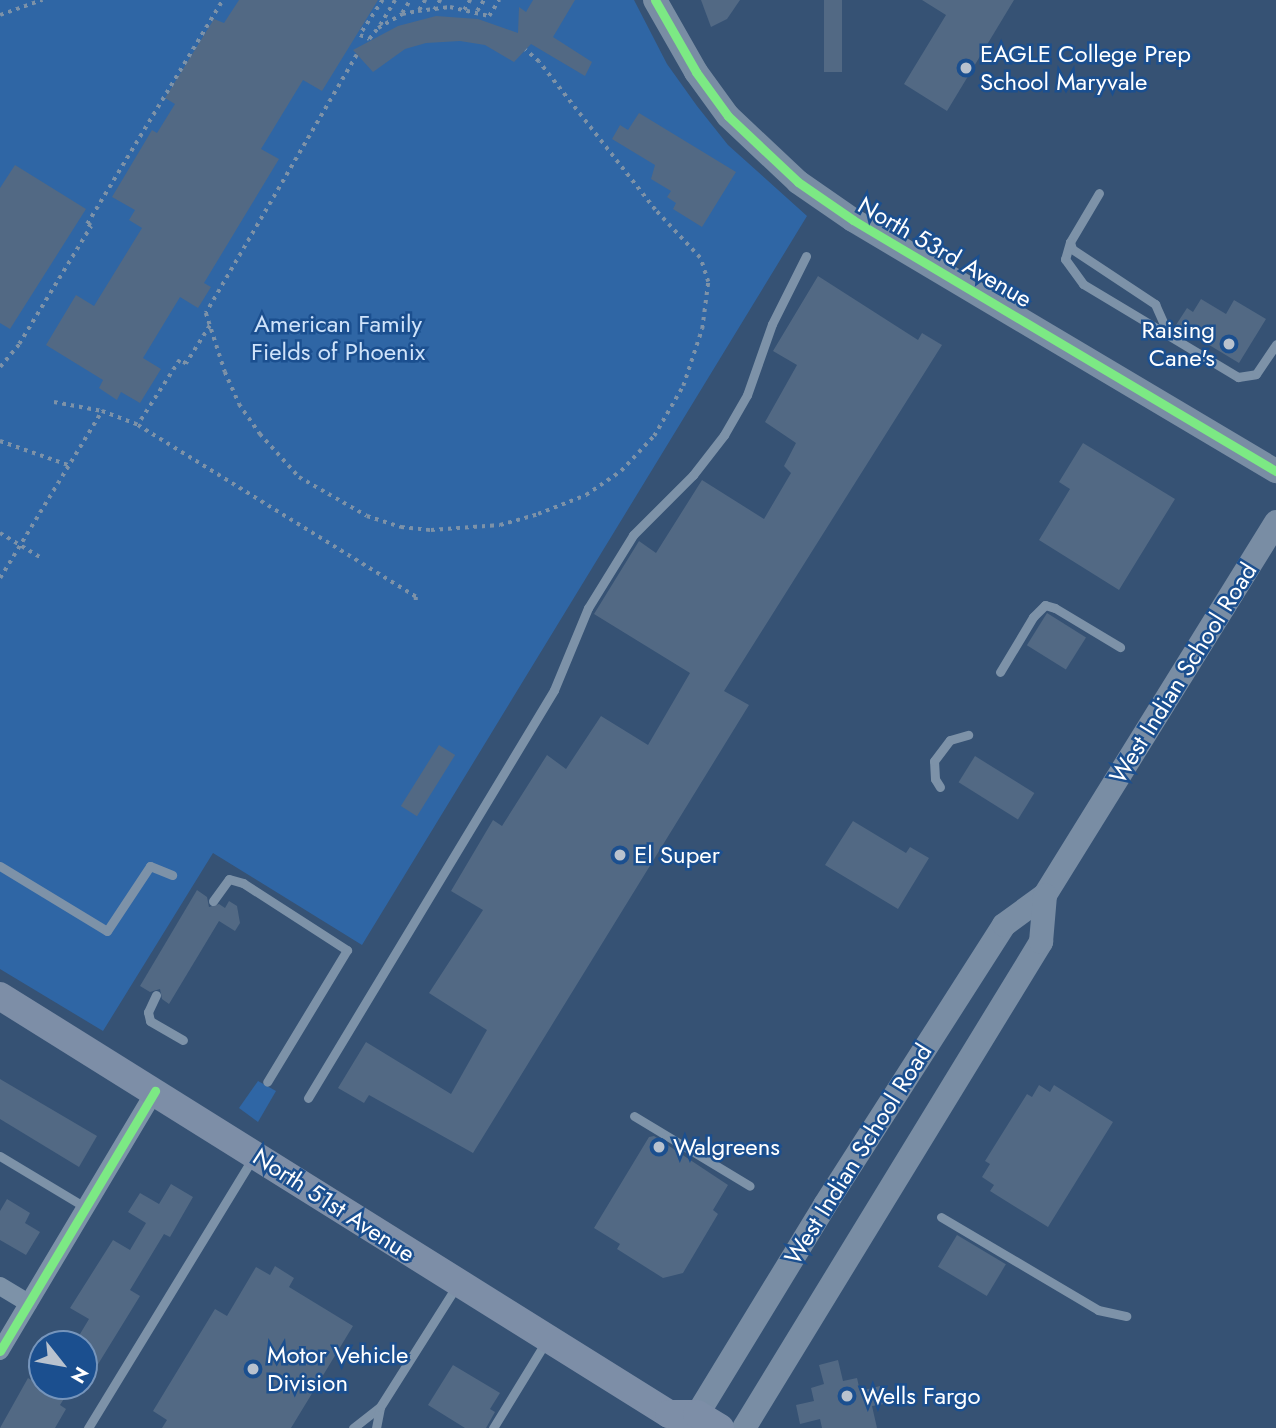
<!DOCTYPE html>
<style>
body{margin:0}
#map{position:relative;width:1276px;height:1428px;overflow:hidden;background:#365274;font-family:Jost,sans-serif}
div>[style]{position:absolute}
.green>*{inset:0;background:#2f66a5}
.building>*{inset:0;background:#526984;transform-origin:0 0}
.path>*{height:3.5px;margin-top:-1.75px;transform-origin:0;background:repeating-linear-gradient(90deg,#7d92a8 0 3.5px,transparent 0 8.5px)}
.lane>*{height:9px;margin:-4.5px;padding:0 4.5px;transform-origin:4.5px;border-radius:4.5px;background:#7d92a8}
.street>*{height:18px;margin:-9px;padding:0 9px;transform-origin:9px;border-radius:9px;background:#7d92a8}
.secondary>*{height:24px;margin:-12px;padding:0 12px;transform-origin:12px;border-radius:12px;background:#798da4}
.primary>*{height:28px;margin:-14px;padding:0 14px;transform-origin:14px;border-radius:14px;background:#7d8ea7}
.cycleway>*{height:9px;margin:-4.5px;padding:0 4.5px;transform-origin:4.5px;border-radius:4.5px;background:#7ce984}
.dots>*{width:19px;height:19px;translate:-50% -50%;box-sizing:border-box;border:4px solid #1b4f8f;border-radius:50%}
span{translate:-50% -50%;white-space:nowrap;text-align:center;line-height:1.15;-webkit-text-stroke:5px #1b4f8f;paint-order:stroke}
.poi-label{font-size:24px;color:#fff}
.left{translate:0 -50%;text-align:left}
.right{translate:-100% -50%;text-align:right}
.street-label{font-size:24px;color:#fff}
.park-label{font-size:24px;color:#cfe3fa}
.north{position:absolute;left:28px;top:1330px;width:70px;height:70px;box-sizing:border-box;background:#1b4f8f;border:2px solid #7695bc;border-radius:50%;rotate:121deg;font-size:19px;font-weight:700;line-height:28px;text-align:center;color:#fff}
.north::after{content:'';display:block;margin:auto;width:24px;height:32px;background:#b9c2ce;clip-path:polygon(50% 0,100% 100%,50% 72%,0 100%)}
</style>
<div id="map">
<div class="green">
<div style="clip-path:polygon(0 0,634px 0,667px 64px,697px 106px,728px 145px,807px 216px,362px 945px,213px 853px,103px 1031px,0 969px)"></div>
<div style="clip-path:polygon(258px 1081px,276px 1091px,258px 1122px,239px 1108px)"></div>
</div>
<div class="building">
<div style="clip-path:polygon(239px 0,378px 0,322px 91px,303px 80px,261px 149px,279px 159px,204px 283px,211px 287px,198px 308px,180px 297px,143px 358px,161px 369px,140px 403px,121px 392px,117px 400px,99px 388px,103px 380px,46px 345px,76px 295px,94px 306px,142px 228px,129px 220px,135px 210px,112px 197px,152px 130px,157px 133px,175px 104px,165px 98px,214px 19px,224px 23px)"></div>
<div style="clip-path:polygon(533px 0,575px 0,553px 37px,592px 62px,585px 76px,531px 44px,514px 62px,485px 45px,460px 41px,426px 43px,405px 49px,373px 72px,353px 50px,398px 26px,436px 16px,478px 19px,518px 33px,519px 7px,526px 12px)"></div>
<div style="clip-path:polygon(701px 0,740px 0,727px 19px,711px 27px)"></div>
<div style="left:824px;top:0;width:18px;height:72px"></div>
<div style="clip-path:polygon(922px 0,1014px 0,947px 111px,904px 84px,946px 15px)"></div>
<div style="clip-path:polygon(639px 113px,736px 172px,702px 227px,673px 209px,676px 203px,667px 197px,671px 191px,651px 179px,655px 165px,612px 139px,620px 125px,628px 130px)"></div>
<div style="clip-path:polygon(15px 165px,86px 209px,10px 329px,0 323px,0 188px)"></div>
<div style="clip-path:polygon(818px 276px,918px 340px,922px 333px,942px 345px,724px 691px,749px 705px,473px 1153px,369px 1095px,364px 1103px,338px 1088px,366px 1042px,451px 1094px,487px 1030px,429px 993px,483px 910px,451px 891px,493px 820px,502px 826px,547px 755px,566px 769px,601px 716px,648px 745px,690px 673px,594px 614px,639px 541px,656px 553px,702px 480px,764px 519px,791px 473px,784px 466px,796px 443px,765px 422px,797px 365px,773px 351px)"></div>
<div style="clip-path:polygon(1201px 299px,1226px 314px,1234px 300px,1266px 319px,1239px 363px,1176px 325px,1187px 308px,1193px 312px)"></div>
<div style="clip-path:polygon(1083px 443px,1175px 499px,1119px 590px,1039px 540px,1070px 489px,1059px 482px)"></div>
<div style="left:1047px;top:613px;width:46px;height:38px;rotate:32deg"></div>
<div style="left:439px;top:745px;width:19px;height:72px;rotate:32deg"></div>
<div style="left:975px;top:756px;width:70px;height:31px;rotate:32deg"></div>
<div style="clip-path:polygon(853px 821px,906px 853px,910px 847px,929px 858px,898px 909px,825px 865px)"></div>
<div style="clip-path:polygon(197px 890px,207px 897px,209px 907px,219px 904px,225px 908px,229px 901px,237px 906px,240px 923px,235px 931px,219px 921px,169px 1004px,162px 999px,160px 989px,150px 992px,140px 986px)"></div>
<div style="clip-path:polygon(0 1079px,97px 1136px,79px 1167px,0 1119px)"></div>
<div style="clip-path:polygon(1039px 1085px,1050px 1092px,1054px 1085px,1113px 1122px,1048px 1227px,990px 1191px,994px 1185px,982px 1177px,990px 1164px,985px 1161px,1027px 1094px,1032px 1097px)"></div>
<div style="clip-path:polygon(654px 1136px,728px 1185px,713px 1210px,718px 1214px,683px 1273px,663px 1278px,617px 1249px,620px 1244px,594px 1228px,649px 1137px)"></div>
<div style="clip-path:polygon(171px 1184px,193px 1197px,170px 1237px,164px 1234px,130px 1290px,140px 1296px,84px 1387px,84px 1344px,74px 1344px,89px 1319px,70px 1308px,113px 1240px,130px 1250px,146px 1223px,128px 1212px,140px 1193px,159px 1204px)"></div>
<div style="clip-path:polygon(7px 1199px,30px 1213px,25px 1223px,40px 1232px,26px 1255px,0 1240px,0 1211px)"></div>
<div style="left:957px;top:1235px;width:57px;height:37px;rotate:31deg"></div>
<div style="clip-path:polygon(275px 1266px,294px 1278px,289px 1287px,353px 1326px,291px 1428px,162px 1428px,167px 1420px,153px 1411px,215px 1309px,227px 1316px,256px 1267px,270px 1275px)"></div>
<div style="clip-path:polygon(838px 1360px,843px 1381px,857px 1378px,860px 1391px,880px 1386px,884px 1404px,872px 1406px,877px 1428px,822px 1428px,820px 1419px,800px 1424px,796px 1405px,814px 1401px,811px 1388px,824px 1384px,819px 1365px)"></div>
<div style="clip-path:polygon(453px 1365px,500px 1393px,490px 1409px,495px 1412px,486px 1428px,465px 1428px,428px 1405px)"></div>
<div style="clip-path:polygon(28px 1378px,41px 1386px,72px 1386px,60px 1405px,66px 1409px,55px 1428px,0 1428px)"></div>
</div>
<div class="path">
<div style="left:383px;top:0;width:42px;rotate:123.3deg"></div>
<div style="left:360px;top:35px;width:10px;rotate:24deg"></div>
<div style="left:369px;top:39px;width:14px;rotate:-51deg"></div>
<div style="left:378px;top:28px;width:28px;rotate:-30deg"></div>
<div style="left:402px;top:14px;width:16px;rotate:-11deg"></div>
<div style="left:418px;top:11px;width:32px;rotate:-7deg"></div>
<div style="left:450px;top:7px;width:40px;rotate:13deg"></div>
<div style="left:489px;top:16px;width:19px;rotate:-58deg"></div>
<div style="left:419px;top:10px;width:12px;rotate:-59deg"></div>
<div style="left:434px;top:10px;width:12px;rotate:-59deg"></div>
<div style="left:464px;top:10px;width:12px;rotate:-59deg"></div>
<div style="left:477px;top:11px;width:13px;rotate:-58deg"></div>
<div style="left:402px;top:13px;width:15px;rotate:-58deg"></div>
<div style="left:0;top:15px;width:45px;rotate:-19.7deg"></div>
<div style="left:380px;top:25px;width:29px;rotate:-59deg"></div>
<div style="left:357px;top:55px;width:299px;rotate:120.3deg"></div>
<div style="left:206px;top:313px;width:62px;rotate:72.1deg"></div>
<div style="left:225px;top:372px;width:35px;rotate:66deg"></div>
<div style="left:239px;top:404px;width:37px;rotate:55deg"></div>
<div style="left:260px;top:434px;width:58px;rotate:47.8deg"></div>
<div style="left:299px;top:477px;width:78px;rotate:29.8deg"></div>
<div style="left:367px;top:516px;width:36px;rotate:18deg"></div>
<div style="left:401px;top:527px;width:30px;rotate:6deg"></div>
<div style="left:431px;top:530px;width:69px;rotate:-4.1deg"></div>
<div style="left:500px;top:525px;width:40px;rotate:-16deg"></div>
<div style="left:538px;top:514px;width:52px;rotate:-21.6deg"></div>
<div style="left:586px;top:495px;width:42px;rotate:-34.4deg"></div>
<div style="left:621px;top:471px;width:48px;rotate:-46.7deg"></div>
<div style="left:654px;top:436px;width:58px;rotate:-59.9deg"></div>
<div style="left:683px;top:386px;width:60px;rotate:-71.6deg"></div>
<div style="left:702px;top:329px;width:47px;rotate:-82.7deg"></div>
<div style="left:708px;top:282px;width:25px;rotate:-108deg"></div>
<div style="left:700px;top:258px;width:66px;rotate:-133.2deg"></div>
<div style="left:655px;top:210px;width:188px;rotate:-128.1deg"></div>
<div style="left:539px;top:62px;width:18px;rotate:-139deg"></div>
<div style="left:210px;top:326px;width:45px;rotate:122.3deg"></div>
<div style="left:186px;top:364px;width:7px;rotate:-146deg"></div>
<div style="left:180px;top:360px;width:77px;rotate:122.9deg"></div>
<div style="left:138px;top:425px;width:327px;rotate:31.7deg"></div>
<div style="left:416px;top:597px;width:8px;rotate:90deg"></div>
<div style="left:0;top:367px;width:30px;rotate:-50deg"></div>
<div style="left:19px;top:344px;width:138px;rotate:-58.6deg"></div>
<div style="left:91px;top:226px;width:4px;rotate:-153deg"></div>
<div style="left:87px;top:224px;width:261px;rotate:-58.8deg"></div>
<div style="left:54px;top:402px;width:49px;rotate:10.6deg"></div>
<div style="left:0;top:441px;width:72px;rotate:19.4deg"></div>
<div style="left:0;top:533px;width:47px;rotate:31deg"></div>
<div style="left:0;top:578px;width:196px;rotate:-58.6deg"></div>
<div style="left:102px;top:411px;width:39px;rotate:21deg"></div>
</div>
<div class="lane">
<div style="left:1099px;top:193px;width:57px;rotate:120.6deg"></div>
<div style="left:1070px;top:242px;width:7px;rotate:74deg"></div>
<div style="left:1072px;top:249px;width:100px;rotate:33.5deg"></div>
<div style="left:1155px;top:304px;width:34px;rotate:66deg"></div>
<div style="left:1070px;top:242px;width:18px;rotate:106deg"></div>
<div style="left:1065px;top:259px;width:31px;rotate:54deg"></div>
<div style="left:1083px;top:284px;width:181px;rotate:31deg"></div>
<div style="left:1238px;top:377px;width:18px;rotate:-9deg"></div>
<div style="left:1256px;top:374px;width:36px;rotate:-56deg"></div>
<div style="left:1000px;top:672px;width:64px;rotate:-59deg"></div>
<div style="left:1033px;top:617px;width:17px;rotate:-45deg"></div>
<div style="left:1045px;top:605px;width:10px;rotate:17deg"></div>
<div style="left:1055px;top:608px;width:76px;rotate:31deg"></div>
<div style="left:940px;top:787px;width:9px;rotate:-122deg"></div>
<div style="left:935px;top:779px;width:18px;rotate:-93deg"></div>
<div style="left:934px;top:761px;width:26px;rotate:-53deg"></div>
<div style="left:950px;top:740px;width:19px;rotate:-16deg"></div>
<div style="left:0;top:866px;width:125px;rotate:31.3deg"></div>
<div style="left:107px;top:931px;width:78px;rotate:-56.5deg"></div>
<div style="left:150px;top:866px;width:24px;rotate:22deg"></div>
<div style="left:213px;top:901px;width:27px;rotate:-54deg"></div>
<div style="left:229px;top:879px;width:15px;rotate:16deg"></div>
<div style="left:243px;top:883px;width:124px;rotate:32.8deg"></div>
<div style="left:347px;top:950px;width:154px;rotate:121.2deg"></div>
<div style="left:156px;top:995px;width:19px;rotate:115deg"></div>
<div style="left:148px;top:1012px;width:9px;rotate:77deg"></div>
<div style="left:150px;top:1021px;width:38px;rotate:30deg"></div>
<div style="left:308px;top:1098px;width:476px;rotate:-58.9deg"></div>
<div style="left:554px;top:690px;width:89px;rotate:-67.5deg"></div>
<div style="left:588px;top:608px;width:86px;rotate:-58.3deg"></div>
<div style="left:633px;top:535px;width:85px;rotate:-45deg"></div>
<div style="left:693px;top:475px;width:51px;rotate:-52.2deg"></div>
<div style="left:724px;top:435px;width:46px;rotate:-60.1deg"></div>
<div style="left:747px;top:395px;width:75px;rotate:-70.6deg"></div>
<div style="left:772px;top:324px;width:76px;rotate:-63.4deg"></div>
<div style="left:634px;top:1116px;width:135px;rotate:31.1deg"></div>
<div style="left:0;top:1156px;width:99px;rotate:31deg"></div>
<div style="left:941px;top:1217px;width:182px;rotate:30.6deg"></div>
<div style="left:1098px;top:1310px;width:29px;rotate:12deg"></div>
<div style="left:88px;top:1428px;width:315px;rotate:-58.6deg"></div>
<div style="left:353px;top:1428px;width:34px;rotate:-38deg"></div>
<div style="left:376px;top:1428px;width:21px;rotate:-79deg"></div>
<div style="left:380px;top:1407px;width:144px;rotate:-57.7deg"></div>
<div style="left:493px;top:1428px;width:103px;rotate:-58.5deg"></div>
</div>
<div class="street">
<div style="left:0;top:1286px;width:33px;rotate:31deg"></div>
<div style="left:0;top:1351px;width:303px;rotate:-59.2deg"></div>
</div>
<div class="secondary">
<div style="left:655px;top:0;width:83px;rotate:60.3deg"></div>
<div style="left:696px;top:72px;width:54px;rotate:54deg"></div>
<div style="left:728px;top:116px;width:96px;rotate:43.3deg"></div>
<div style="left:798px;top:182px;width:67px;rotate:34.6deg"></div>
<div style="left:853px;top:220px;width:492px;rotate:30.7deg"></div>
<div style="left:689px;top:1428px;width:261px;rotate:-58.6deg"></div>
<div style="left:825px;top:1205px;width:332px;rotate:-57.4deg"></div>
<div style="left:1004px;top:925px;width:51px;rotate:-36.2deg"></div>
<div style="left:1045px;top:895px;width:439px;rotate:-58.2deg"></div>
<div style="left:744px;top:1428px;width:570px;rotate:-58.57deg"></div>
<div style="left:1041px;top:942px;width:47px;rotate:-85.1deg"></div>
</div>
<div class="primary">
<div style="left:0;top:996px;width:789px;rotate:32deg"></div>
<div style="left:669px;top:1414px;width:28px"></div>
<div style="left:697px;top:1414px;width:27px;rotate:31deg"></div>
</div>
<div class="cycleway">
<div style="left:655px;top:0;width:83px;rotate:60.3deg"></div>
<div style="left:696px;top:72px;width:54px;rotate:54deg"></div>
<div style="left:728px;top:116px;width:96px;rotate:43.3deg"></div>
<div style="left:798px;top:182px;width:67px;rotate:34.6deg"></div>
<div style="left:853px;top:220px;width:492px;rotate:30.7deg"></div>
<div style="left:0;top:1351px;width:303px;rotate:-59.2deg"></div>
</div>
<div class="dots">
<div style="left:966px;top:68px;background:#b9c2ce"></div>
<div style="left:1229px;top:344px;background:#b9c2ce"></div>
<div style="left:620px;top:855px;background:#b9c2ce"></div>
<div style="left:659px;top:1147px;background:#b9c2ce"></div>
<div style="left:253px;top:1369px;background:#b9c2ce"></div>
<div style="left:847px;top:1396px;background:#b9c2ce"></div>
</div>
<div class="poi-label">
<span class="left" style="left:980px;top:68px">EAGLE College Prep<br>School Maryvale</span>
<span class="right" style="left:1215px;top:344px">Raising<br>Cane's</span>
<span class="left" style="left:634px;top:855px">El Super</span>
<span class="left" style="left:673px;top:1147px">Walgreens</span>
<span class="left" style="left:267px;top:1369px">Motor Vehicle<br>Division</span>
<span class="left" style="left:861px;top:1396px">Wells Fargo</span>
</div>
<div class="street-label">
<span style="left:945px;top:252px;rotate:30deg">North 53rd Avenue</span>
<span style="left:1183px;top:673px;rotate:-58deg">West Indian School Road</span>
<span style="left:858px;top:1154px;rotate:-58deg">West Indian School Road</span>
<span style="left:334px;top:1205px;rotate:33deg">North 51st Avenue</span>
</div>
<div class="park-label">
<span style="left:338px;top:338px">American Family<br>Fields of Phoenix</span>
</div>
<div class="north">N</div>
</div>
